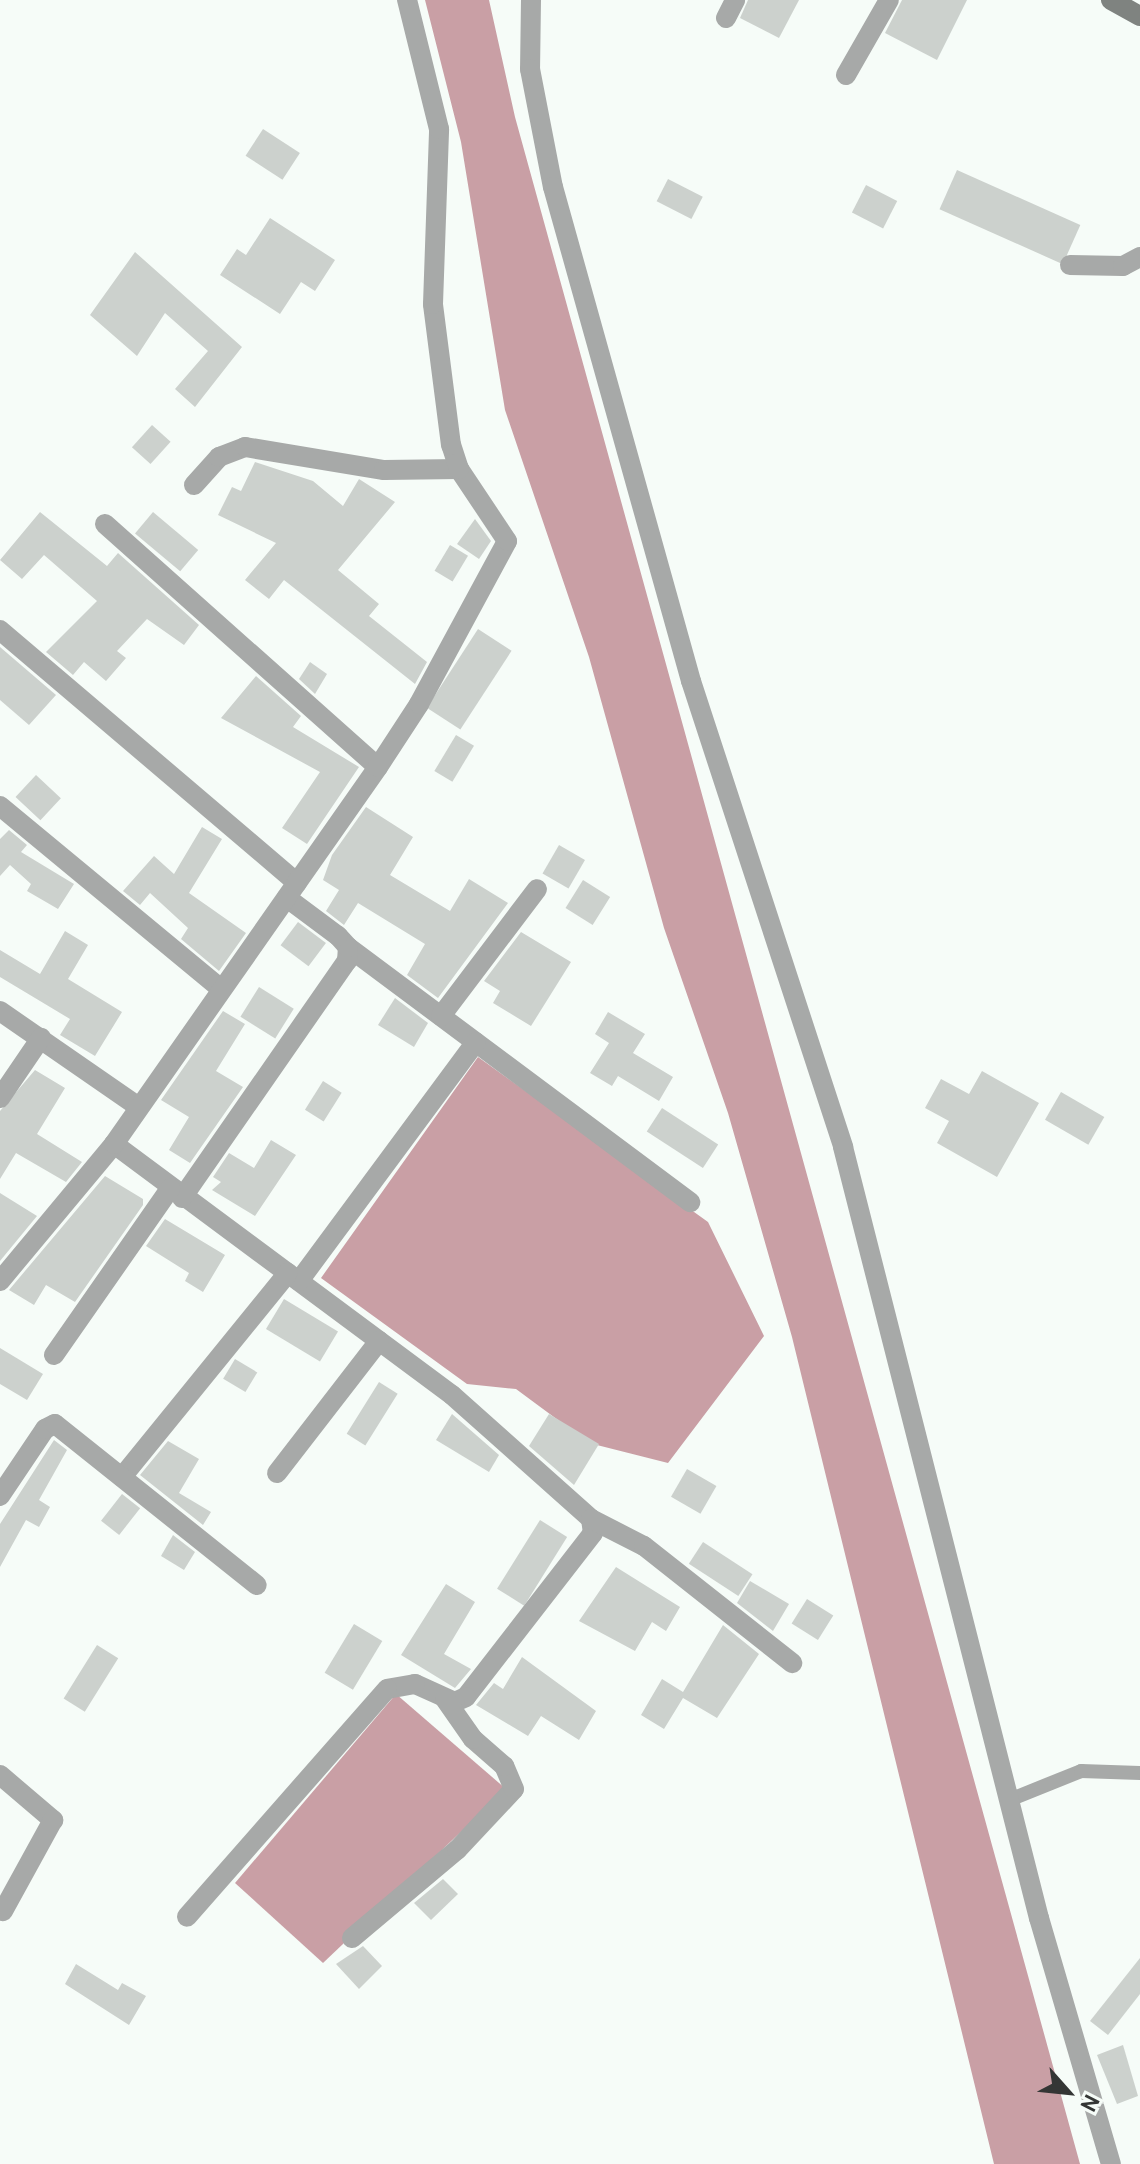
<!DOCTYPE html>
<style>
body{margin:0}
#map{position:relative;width:1140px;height:2164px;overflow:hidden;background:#f6fcf8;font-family:Cabin,sans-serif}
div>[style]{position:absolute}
.water>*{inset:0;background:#c99fa5}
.building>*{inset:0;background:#ccd1cd;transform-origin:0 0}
.lane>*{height:14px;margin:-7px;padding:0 7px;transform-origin:7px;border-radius:7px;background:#a7a9a8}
.street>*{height:20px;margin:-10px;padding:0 10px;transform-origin:10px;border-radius:10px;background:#a7a9a8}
.secondary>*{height:20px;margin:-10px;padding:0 10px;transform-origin:10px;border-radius:10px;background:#7f8380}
span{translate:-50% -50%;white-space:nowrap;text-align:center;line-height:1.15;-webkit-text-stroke:7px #f6fcf8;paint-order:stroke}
.north{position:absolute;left:1028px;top:2052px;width:80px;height:80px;-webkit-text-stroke:6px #f6fcf8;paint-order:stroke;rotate:117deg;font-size:22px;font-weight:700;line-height:32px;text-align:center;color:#343635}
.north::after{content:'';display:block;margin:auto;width:28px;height:36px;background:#343635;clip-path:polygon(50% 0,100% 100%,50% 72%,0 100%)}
</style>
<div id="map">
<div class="water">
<div style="clip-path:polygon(425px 0,489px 0,515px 117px,1080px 2164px,994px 2164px,792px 1337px,728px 1113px,664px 928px,589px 657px,505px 410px,461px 142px)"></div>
<div style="clip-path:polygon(478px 1057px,708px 1222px,764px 1336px,668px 1463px,589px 1443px,516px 1389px,467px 1384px,321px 1278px)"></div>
<div style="clip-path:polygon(396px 1694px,506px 1789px,323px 1963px,235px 1883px)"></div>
</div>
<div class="building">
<div style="clip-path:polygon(748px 0,799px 0,779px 38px,740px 18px)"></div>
<div style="clip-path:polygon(902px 0,967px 0,937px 60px,885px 33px)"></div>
<div style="left:263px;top:129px;width:44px;height:32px;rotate:33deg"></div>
<div style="left:957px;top:170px;width:135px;height:43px;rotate:24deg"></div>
<div style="left:668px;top:179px;width:39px;height:25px;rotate:27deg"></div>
<div style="left:866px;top:185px;width:35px;height:31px;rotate:27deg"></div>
<div style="clip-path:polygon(270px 218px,335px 260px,315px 291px,301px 282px,280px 314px,220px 275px,237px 249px,246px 255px)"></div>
<div style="clip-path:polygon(135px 252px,242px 347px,195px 407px,175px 389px,208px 351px,165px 313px,137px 356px,90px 315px)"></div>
<div style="left:152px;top:425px;width:25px;height:30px;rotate:42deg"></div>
<div style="clip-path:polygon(255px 462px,313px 481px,343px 506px,359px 479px,395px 502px,338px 570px,379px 604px,369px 616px,427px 662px,415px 684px,284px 580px,269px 599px,245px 580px,276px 543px,218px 515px,232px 487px,241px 491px)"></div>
<div style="clip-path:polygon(40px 512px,107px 566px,118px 553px,199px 625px,184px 645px,147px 619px,117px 651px,126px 658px,106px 681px,84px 662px,73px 675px,46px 652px,97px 601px,44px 555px,22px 579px,0 560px)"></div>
<div style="left:153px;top:512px;width:59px;height:28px;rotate:40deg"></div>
<div style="clip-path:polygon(475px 519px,491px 541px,479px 559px,457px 544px)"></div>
<div style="left:450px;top:545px;width:21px;height:30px;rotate:31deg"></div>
<div style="left:478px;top:629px;width:40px;height:94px;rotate:33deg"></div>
<div style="clip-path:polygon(0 647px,56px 695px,29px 725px,0 700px)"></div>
<div style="clip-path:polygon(310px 662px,327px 674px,315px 694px,299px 679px)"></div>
<div style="clip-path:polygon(256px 676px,301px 716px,293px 727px,359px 767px,307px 844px,282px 828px,320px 772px,221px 718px)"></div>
<div style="left:456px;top:735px;width:21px;height:42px;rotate:31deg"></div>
<div style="left:36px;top:775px;width:34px;height:30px;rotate:43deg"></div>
<div style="clip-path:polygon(366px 807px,413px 837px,390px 875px,450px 911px,469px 879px,508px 903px,438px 998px,407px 975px,425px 944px,358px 903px,344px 925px,326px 911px,339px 890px,323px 880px,332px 855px)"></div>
<div style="clip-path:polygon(202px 827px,222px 839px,189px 893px,246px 933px,219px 971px,181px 939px,188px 928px,150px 893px,140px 905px,123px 891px,154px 856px,174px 874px)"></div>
<div style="clip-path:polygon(9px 830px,27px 845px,21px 852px,74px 884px,58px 909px,27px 891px,31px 884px,10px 865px,0 876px,0 839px)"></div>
<div style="left:559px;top:845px;width:30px;height:33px;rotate:30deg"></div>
<div style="left:583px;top:880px;width:32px;height:33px;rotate:32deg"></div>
<div style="left:298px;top:922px;width:35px;height:29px;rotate:37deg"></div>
<div style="clip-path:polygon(65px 931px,88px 945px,68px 979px,122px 1012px,95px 1056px,60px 1035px,70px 1019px,0 977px,0 950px,40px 974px)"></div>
<div style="clip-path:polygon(521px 932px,571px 962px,531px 1026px,493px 1003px,500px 991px,484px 981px)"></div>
<div style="left:259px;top:987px;width:41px;height:35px;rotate:32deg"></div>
<div style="clip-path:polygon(395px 998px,428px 1023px,414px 1047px,378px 1025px)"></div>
<div style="clip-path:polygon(223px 1011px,245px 1024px,216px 1071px,243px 1087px,190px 1163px,169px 1150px,189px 1117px,161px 1100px)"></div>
<div style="clip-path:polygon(608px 1012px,645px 1034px,633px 1053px,673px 1077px,659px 1101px,618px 1076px,612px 1086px,590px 1073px,609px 1043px,595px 1034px)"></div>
<div style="clip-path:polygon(35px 1070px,65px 1088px,37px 1134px,82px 1162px,66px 1182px,16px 1153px,0 1179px,0 1111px)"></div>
<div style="clip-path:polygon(982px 1071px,1039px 1103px,997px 1177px,937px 1143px,949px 1121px,925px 1108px,941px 1079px,969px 1094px)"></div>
<div style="left:323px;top:1081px;width:22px;height:34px;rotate:32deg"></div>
<div style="left:1061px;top:1092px;width:50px;height:32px;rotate:30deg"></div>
<div style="left:662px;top:1108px;width:67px;height:28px;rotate:33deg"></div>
<div style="clip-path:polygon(271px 1140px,296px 1155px,255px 1216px,212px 1190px,221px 1182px,213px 1177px,229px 1153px,254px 1168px)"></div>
<div style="clip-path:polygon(105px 1176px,143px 1199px,143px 1205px,75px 1302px,46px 1285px,34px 1305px,9px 1290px)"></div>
<div style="clip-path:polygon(0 1193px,37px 1216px,0 1261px)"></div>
<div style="clip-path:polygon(165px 1219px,225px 1255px,203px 1292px,185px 1281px,189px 1273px,146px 1246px)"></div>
<div style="left:284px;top:1299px;width:63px;height:35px;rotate:31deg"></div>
<div style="clip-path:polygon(0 1348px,43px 1374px,27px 1400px,0 1384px)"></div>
<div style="left:235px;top:1359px;width:26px;height:23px;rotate:31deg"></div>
<div style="left:379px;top:1382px;width:22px;height:61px;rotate:32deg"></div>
<div style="clip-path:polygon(452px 1414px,499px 1455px,489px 1472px,436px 1440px)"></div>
<div style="clip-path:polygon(549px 1414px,599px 1444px,574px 1485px,529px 1446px)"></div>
<div style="clip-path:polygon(54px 1440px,67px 1450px,39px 1500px,50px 1507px,39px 1527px,26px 1520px,0 1567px,0 1524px)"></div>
<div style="clip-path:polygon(168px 1441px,199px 1459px,179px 1493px,211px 1512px,203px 1525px,140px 1475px)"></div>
<div style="left:687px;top:1469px;width:34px;height:32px;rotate:30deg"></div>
<div style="left:122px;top:1494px;width:23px;height:34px;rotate:38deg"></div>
<div style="left:540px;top:1520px;width:32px;height:81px;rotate:32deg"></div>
<div style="clip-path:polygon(173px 1535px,195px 1552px,184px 1570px,161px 1556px)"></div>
<div style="left:703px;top:1542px;width:59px;height:26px;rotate:33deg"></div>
<div style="clip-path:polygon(616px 1567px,680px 1607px,666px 1631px,652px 1622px,635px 1651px,579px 1621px)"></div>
<div style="clip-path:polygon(750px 1581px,789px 1604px,773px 1631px,737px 1603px)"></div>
<div style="clip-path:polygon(446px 1584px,475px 1602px,444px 1654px,471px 1669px,455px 1688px,401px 1655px)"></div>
<div style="left:807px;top:1599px;width:31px;height:29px;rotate:32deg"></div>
<div style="left:354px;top:1624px;width:33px;height:57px;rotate:31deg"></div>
<div style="clip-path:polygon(723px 1625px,759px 1654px,717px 1718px,683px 1698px,664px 1729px,641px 1715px,662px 1679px,683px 1692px)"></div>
<div style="left:97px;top:1645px;width:25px;height:63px;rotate:32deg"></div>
<div style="clip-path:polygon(522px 1657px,596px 1711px,579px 1740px,541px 1716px,528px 1736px,476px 1705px,494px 1683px,503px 1689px)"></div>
<div style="clip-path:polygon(443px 1879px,458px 1894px,431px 1920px,414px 1903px)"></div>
<div style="clip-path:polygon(363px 1946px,382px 1966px,359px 1989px,336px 1964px)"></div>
<div style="clip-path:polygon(1140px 1958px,1140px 1994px,1108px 2035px,1090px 2021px)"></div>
<div style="clip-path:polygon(76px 1964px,118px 1990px,122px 1983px,146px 1996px,129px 2025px,65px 1984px)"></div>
<div style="clip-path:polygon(1123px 2045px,1138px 2096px,1117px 2104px,1097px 2055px)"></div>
</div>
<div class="lane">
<div style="left:1009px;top:1800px;width:78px;rotate:-21.9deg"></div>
<div style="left:1081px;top:1771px;width:59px;rotate:1.9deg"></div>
</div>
<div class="street">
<div style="left:531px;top:0;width:69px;rotate:90.8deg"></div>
<div style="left:530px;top:69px;width:120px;rotate:79deg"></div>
<div style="left:553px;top:187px;width:513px;rotate:74.39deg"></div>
<div style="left:691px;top:681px;width:490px;rotate:71.9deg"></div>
<div style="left:843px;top:1147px;width:796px;rotate:75.74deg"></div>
<div style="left:1039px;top:1918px;width:256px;rotate:73.7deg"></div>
<div style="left:726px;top:18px;width:20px;rotate:-63deg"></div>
<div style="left:846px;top:75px;width:86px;rotate:-60.2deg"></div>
<div style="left:1070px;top:265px;width:53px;rotate:1.1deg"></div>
<div style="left:1123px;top:266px;width:19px;rotate:-28deg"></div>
<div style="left:194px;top:485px;width:38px;rotate:-48deg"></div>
<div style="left:219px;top:457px;width:28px;rotate:-21deg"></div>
<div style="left:245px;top:447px;width:141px;rotate:9.4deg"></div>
<div style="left:384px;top:470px;width:75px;rotate:-0.8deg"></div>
<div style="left:105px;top:524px;width:365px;rotate:41.7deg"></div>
<div style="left:0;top:630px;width:390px;rotate:40.4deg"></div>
<div style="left:0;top:806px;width:287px;rotate:39.6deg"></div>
<div style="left:348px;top:947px;width:427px;rotate:36.7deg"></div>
<div style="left:0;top:1011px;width:167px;rotate:34.7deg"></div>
<div style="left:441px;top:1016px;width:159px;rotate:-52.9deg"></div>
<div style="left:0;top:1098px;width:73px;rotate:-55.7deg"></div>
<div style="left:114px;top:1144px;width:421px;rotate:36.6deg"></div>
<div style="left:452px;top:1395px;width:186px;rotate:41.7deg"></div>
<div style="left:591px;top:1519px;width:14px;rotate:82deg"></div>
<div style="left:593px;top:1533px;width:207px;rotate:127.8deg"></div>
<div style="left:466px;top:1697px;width:12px;rotate:156deg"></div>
<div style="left:455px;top:1702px;width:44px;rotate:-155.8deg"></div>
<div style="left:415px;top:1684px;width:28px;rotate:170deg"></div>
<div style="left:387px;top:1689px;width:303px;rotate:131.3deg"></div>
<div style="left:182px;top:1198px;width:289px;rotate:-55.2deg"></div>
<div style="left:347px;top:961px;width:14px;rotate:-86deg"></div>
<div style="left:348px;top:947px;width:15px;rotate:-132deg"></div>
<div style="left:338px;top:936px;width:64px;rotate:-143.3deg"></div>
<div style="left:0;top:1281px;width:178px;rotate:-50.2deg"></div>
<div style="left:114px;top:1144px;width:460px;rotate:-55deg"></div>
<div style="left:378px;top:767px;width:75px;rotate:-56.9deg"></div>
<div style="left:419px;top:704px;width:185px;rotate:-61.6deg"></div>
<div style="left:507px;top:541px;width:87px;rotate:-123.7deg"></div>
<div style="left:459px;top:469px;width:25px;rotate:-108deg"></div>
<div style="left:451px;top:445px;width:142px;rotate:-97.3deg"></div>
<div style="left:433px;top:304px;width:175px;rotate:-88deg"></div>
<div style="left:439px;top:129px;width:133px;rotate:-103.9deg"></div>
<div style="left:299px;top:1281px;width:297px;rotate:-53.5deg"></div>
<div style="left:54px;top:1355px;width:203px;rotate:-55.1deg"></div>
<div style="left:277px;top:1473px;width:167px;rotate:-52.3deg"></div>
<div style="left:122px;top:1477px;width:263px;rotate:-50.9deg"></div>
<div style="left:0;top:1496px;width:81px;rotate:-56.1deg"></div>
<div style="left:45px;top:1429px;width:11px;rotate:-27deg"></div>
<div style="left:55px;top:1424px;width:258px;rotate:38.6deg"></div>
<div style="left:591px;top:1519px;width:59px;rotate:27deg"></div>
<div style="left:644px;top:1546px;width:189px;rotate:38.3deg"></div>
<div style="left:0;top:1775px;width:70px;rotate:40.3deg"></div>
<div style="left:53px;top:1820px;width:104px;rotate:118.8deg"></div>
<div style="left:352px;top:1938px;width:137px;rotate:-40deg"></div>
<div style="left:457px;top:1850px;width:83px;rotate:-46.9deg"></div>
<div style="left:514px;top:1789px;width:25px;rotate:-113deg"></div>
<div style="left:504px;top:1766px;width:41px;rotate:-138.9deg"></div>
<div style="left:473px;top:1739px;width:49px;rotate:-125deg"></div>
</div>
<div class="secondary">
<div style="left:1111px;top:0;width:33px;rotate:29deg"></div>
</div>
<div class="north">N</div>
</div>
